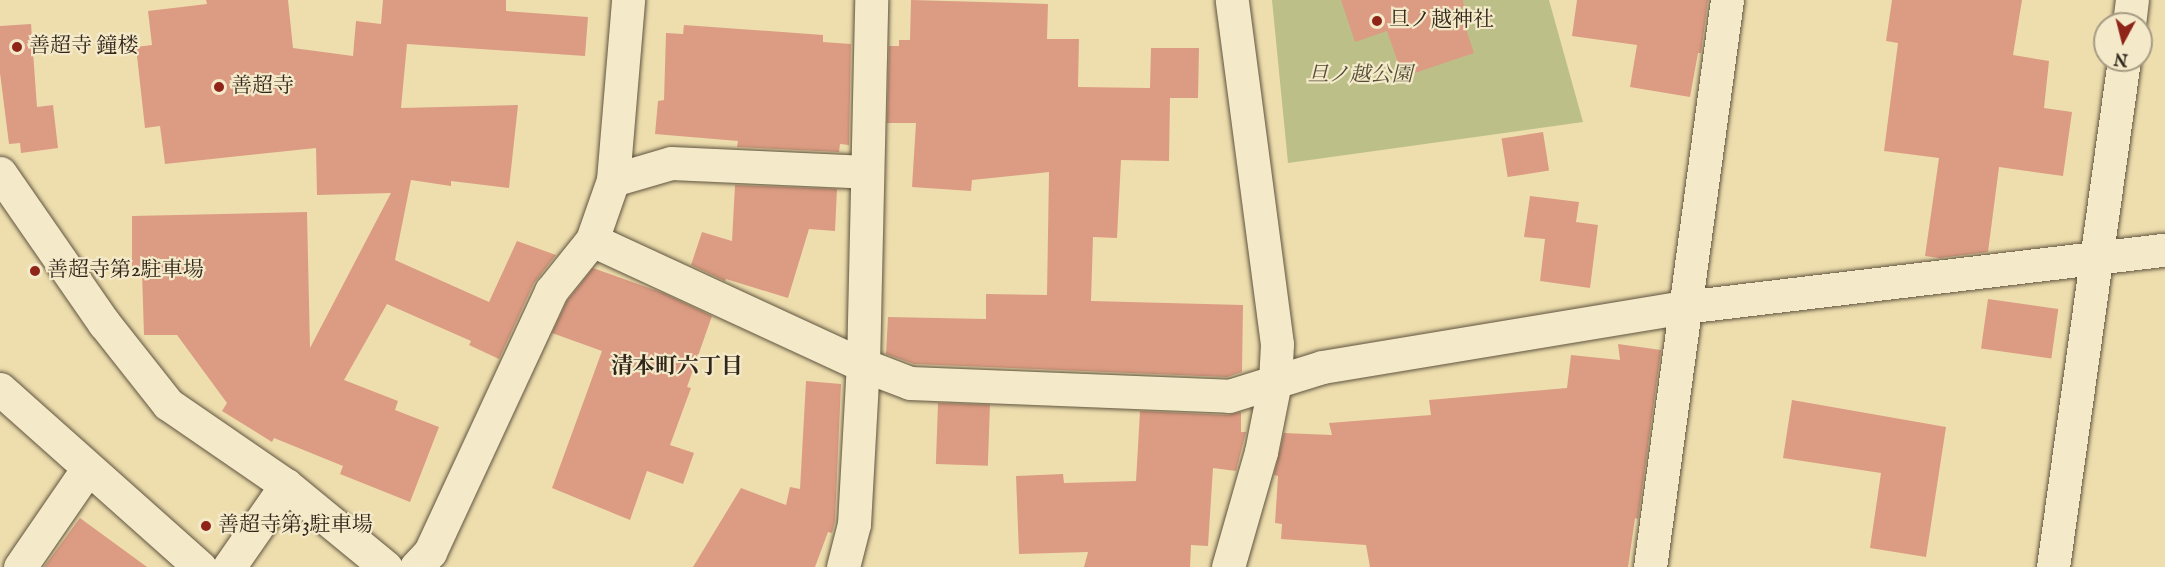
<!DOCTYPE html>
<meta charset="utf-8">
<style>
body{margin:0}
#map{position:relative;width:2165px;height:567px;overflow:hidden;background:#eedeae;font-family:"IM FELL English","Noto Serif JP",serif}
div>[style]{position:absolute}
.green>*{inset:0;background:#bcc088}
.building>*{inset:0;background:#dc9c83;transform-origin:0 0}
.roads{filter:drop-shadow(0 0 2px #60543f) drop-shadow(0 0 2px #60543f)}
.minor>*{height:33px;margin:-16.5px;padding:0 16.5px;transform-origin:16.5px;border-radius:16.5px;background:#f4eaca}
.dots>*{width:16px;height:16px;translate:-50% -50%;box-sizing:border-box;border:3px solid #f4eaca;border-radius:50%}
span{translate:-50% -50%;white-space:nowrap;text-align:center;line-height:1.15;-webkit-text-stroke:4.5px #f4eaca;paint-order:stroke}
.poi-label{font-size:21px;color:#30261a}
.left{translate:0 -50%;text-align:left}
.park-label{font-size:21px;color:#534c36;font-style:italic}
.neighbourhood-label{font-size:22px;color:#30261a;font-weight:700}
.north{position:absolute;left:2093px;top:12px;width:60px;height:60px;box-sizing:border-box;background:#f4eaca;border:2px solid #a69c84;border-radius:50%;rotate:187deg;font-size:16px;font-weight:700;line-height:24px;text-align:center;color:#30261a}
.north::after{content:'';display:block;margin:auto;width:21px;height:27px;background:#8f2418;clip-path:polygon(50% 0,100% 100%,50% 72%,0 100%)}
</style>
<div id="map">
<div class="green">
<div style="clip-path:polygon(1272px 0,1549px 0,1583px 122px,1288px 163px)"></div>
</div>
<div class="building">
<div style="clip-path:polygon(206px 0,288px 0,293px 48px,353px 56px,356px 21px,381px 24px,383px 0,506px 0,506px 11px,588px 17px,585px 56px,407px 44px,401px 108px,518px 105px,509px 188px,451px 181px,451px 186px,411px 180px,395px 260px,489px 302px,517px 241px,556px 255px,534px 283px,499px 359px,469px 345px,471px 341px,387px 304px,344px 380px,398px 401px,395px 410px,439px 427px,410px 502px,340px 474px,343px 466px,274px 438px,272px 442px,222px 411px,227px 403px,177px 335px,144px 335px,142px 272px,132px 273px,132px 216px,307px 212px,310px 348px,391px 193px,317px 195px,316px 148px,165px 164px,160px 126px,145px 128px,136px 47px,152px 45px,148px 11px,207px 4px)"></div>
<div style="clip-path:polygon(911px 0,1048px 4px,1047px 39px,1079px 39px,1078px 87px,1150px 88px,1151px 48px,1199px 48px,1198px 98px,1170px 98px,1169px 161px,1121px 160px,1117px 238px,1093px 237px,1091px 301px,1243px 305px,1242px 372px,1227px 377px,914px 364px,886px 354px,888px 317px,986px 319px,986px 294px,1047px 295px,1049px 172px,972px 180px,971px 191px,912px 187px,916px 123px,887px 123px,889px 46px,899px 46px,899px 40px,910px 40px)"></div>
<div style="clip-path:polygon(1341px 0,1463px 0,1464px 7px,1435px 16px,1438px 25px,1462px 17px,1474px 53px,1403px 77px,1387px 31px,1355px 42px)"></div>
<div style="clip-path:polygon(1577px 0,1708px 0,1701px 53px,1698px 53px,1690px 97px,1630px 87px,1637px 45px,1572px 36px)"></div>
<div style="clip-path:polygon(1892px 0,2022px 0,2013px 55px,2049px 61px,2044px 108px,2072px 112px,2063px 176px,1999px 167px,1988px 252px,1940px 258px,1925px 256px,1939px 158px,1884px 151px,1898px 43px,1886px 41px)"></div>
<div style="clip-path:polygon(31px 24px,37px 107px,53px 105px,58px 148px,21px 153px,20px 143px,9px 144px,0 73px,0 26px)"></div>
<div style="clip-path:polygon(684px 25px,823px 35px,823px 42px,851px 44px,849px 145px,840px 144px,839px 152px,737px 147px,738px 141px,655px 134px,658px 101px,664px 100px,666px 33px,683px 34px)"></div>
<div style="left:1543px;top:132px;width:39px;height:42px;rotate:81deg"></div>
<div style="clip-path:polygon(735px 185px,837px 189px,835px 231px,809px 229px,788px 298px,726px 279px,725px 281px,691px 265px,702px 232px,732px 241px)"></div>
<div style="clip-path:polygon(1530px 196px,1579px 202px,1576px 222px,1598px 225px,1590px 288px,1540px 281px,1545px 239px,1524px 237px)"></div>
<div style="clip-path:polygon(593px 268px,663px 293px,712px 316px,687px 387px,691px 388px,670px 445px,694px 453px,683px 484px,647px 471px,630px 520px,552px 488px,602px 351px,552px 333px,567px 301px)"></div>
<div style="left:1988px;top:299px;width:71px;height:50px;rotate:8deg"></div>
<div style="clip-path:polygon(1618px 344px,1661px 350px,1638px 519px,1635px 518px,1628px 567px,1370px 567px,1366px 545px,1281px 539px,1282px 524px,1275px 523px,1278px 476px,1274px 475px,1284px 433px,1332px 435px,1329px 423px,1431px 415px,1429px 400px,1567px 388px,1571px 355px,1620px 360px)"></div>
<div style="clip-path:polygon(806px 381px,841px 384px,835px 521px,832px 533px,828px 532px,815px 567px,693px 567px,741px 488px,786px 505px,790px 487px,800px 489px)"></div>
<div style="clip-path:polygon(1792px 400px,1946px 427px,1926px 557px,1870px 548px,1881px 473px,1783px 458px)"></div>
<div style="left:938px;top:403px;width:52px;height:61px;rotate:2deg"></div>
<div style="clip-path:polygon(1140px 411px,1228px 415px,1241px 412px,1241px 432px,1246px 432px,1236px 471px,1213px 468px,1208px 546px,1191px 545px,1190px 567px,1084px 567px,1088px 552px,1019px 554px,1016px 476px,1063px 474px,1064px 483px,1136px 481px)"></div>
<div style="clip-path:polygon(80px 518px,147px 567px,44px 567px)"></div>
</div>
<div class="roads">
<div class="minor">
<div style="left:2129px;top:24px;width:24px;rotate:-83deg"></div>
<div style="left:0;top:173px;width:183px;rotate:55.3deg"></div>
<div style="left:104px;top:323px;width:103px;rotate:51.7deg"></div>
<div style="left:168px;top:404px;width:143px;rotate:34.5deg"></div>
<div style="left:286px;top:485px;width:129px;rotate:39.4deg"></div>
<div style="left:613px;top:180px;width:60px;rotate:-16.3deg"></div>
<div style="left:671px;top:163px;width:196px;rotate:2.6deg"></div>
<div style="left:592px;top:240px;width:298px;rotate:24.8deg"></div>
<div style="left:863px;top:365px;width:50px;rotate:21deg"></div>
<div style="left:910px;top:383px;width:319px;rotate:2.3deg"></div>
<div style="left:1229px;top:396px;width:97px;rotate:-17.3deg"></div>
<div style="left:1322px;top:367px;width:367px;rotate:-9.4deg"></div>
<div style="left:1684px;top:307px;width:484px;rotate:-6.8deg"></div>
<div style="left:0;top:389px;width:268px;rotate:41.7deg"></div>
<div style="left:20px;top:567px;width:120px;rotate:-55.5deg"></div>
<div style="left:229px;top:567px;width:100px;rotate:-55.2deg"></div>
<div style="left:416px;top:567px;width:21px;rotate:-47deg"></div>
<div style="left:430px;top:552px;width:288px;rotate:-65.1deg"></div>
<div style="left:551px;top:291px;width:65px;rotate:-51.2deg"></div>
<div style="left:592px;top:240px;width:64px;rotate:-70.7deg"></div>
<div style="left:613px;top:180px;width:181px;rotate:-85.2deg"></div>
<div style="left:843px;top:567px;width:44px;rotate:-75.7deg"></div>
<div style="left:854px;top:524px;width:159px;rotate:-86.8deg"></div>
<div style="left:863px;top:365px;width:365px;rotate:-88.7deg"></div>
<div style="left:1228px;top:567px;width:120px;rotate:-74deg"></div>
<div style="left:1261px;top:452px;width:71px;rotate:-78.7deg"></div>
<div style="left:1275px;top:382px;width:38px;rotate:-87deg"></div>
<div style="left:1277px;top:344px;width:347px;rotate:-97.5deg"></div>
<div style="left:1650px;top:567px;width:572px;rotate:-82.27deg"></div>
<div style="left:2053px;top:567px;width:512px;rotate:-82.03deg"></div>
</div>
</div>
<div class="dots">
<div style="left:1377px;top:21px;background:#8f2418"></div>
<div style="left:17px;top:47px;background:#8f2418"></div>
<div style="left:219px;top:87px;background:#8f2418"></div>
<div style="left:35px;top:271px;background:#8f2418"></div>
<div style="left:206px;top:526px;background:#8f2418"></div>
</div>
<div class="poi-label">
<span class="left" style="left:1389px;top:21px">旦ノ越神社</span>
<span class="left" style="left:29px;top:47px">善超寺 鐘楼</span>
<span class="left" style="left:231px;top:87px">善超寺</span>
<span class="left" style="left:47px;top:271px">善超寺第2駐車場</span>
<span class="left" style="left:218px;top:526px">善超寺第3駐車場</span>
</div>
<div class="park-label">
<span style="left:1360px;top:76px">旦ノ越公園</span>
</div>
<div class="neighbourhood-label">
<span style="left:677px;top:368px">清本町六丁目</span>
</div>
<div class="north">N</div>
</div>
